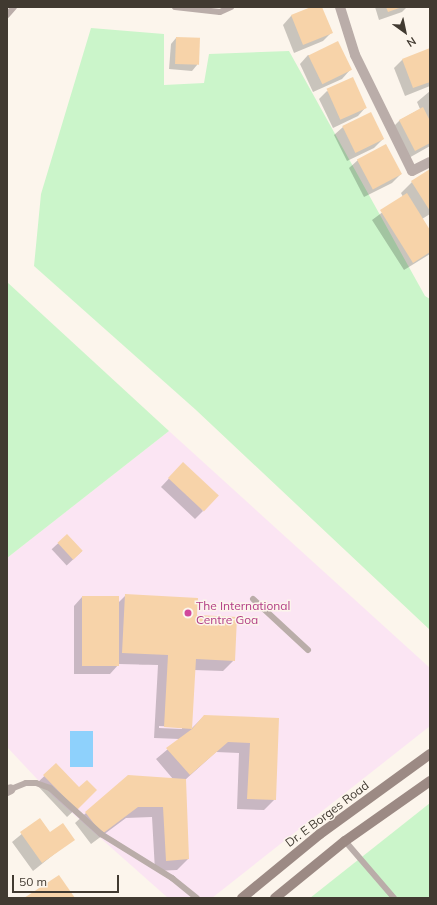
<!DOCTYPE html>
<style>
body{margin:0}
#map{position:relative;width:437px;height:905px;overflow:hidden;background:#fcf5ec;font-family:Mulish,sans-serif}
div>[style]{position:absolute}
.commercial>*{inset:0;background:#fbe5f3}
.green>*{inset:0;background:#cbf5ca}
.water>*{inset:0;background:#8ed1fc;transform-origin:0 0}
.shadow>*{inset:0;background:#0003;transform-origin:0 0}
.building>*{inset:0;background:#f7d3a9;transform-origin:0 0}
.service>*{height:6px;margin:-3px;padding:0 3px;transform-origin:3px;border-radius:3px;background:#baada9}
.minor>*{height:10px;margin:-5px;padding:0 5px;transform-origin:5px;border-radius:5px;background:#baada9}
.secondary>*{height:10px;margin:-5px;padding:0 5px;transform-origin:5px;border-radius:5px;background:#9c8a84}
.dots>*{width:11px;height:11px;translate:-50% -50%;box-sizing:border-box;border:2px solid #fcf5ec;border-radius:50%}
span{translate:-50% -50%;white-space:nowrap;text-align:center;line-height:1.15;-webkit-text-stroke:3px #fcf5ec;paint-order:stroke}
.hotel-label{font-size:12px;color:#b23c85}
.left{translate:0 -50%;text-align:left}
.street-label{font-size:12px;color:#413a31}
.frame{position:absolute;inset:0;border:8px solid #413a31;pointer-events:none}
.north{position:absolute;left:385px;top:12px;width:40px;height:40px;-webkit-text-stroke:3px #fcf5ec;paint-order:stroke;rotate:147deg;font-size:11px;font-weight:700;line-height:16px;text-align:center;color:#413a31}
.north::after{content:'';display:block;margin:auto;width:14px;height:18px;background:#413a31;clip-path:polygon(50% 0,100% 100%,50% 72%,0 100%)}
.scale{position:absolute;left:12px;top:875px;width:107px;height:18px;box-sizing:border-box;border:2px solid #413a31;border-top:0;padding-left:5px;font-size:12px;line-height:14px;white-space:nowrap;color:#413a31;-webkit-text-stroke:3px #fcf5ec;paint-order:stroke}
</style>
<div id="map">
<div class="commercial">
<div style="clip-path:polygon(169px 431px,430px 668px,430px 726px,212px 898px,168px 898px,53px 796px,7px 747px,7px 558px)"></div>
</div>
<div class="green">
<div style="clip-path:polygon(91px 28px,164px 34px,164px 85px,204px 83px,209px 54px,289px 51px,425px 296px,430px 299px,430px 630px,196px 410px,34px 266px,41px 194px)"></div>
<div style="clip-path:polygon(7px 282px,169px 431px,7px 558px)"></div>
<div style="clip-path:polygon(430px 803px,430px 898px,310px 898px)"></div>
</div>
<div class="water">
<div style="left:70px;top:731px;width:23px;height:36px"></div>
</div>
<div class="shadow">
<div style="clip-path:polygon(313px 7px,321px 7px,332px 32px,323px 41px,294px 53px,283px 25px,291px 16px)"></div>
<div style="clip-path:polygon(375px 7px,407px 7px,402px 12px,379px 20px)"></div>
<div style="clip-path:polygon(176px 38px,199px 39px,197px 65px,192px 71px,169px 69px,171px 44px)"></div>
<div style="clip-path:polygon(430px 49px,430px 86px,405px 96px,394px 68px,402px 60px)"></div>
<div style="clip-path:polygon(308px 55px,350px 70px,342px 79px,313px 92px,300px 64px)"></div>
<div style="clip-path:polygon(327px 91px,366px 107px,358px 116px,333px 128px,319px 99px)"></div>
<div style="clip-path:polygon(430px 91px,430px 146px,407px 159px,391px 129px,400px 120px,420px 109px,417px 102px)"></div>
<div style="clip-path:polygon(343px 127px,383px 139px,374px 148px,347px 161px,334px 135px)"></div>
<div style="clip-path:polygon(358px 160px,401px 174px,392px 183px,364px 197px,349px 168px)"></div>
<div style="clip-path:polygon(430px 170px,430px 214px,422px 219px,430px 232px,430px 254px,404px 270px,372px 220px,403px 197px,401px 193px,412px 182px)"></div>
<div style="clip-path:polygon(175px 472px,203px 511px,195px 519px,161px 487px)"></div>
<div style="left:67px;top:535px;width:22px;height:21px;rotate:47deg"></div>
<div style="clip-path:polygon(evenodd,126px 595px,196px 616px,234px 660px,223px 671px,194px 670px,191px 729px,204px 716px,278px 719px,275px 799px,264px 810px,237px 809px,239px 753px,216px 752px,185px 780px,188px 859px,177px 870px,155px 871px,152px 817px,126px 818px,91px 844px,75px 823px,86px 813px,173px 779px,156px 759px,180px 739px,154px 738px,158px 665px,119px 664px,110px 674px,74px 674px,74px 606px,82px 597px,118px 603px,126px 595px,159px 726px,182px 727px,182px 729px,159px 728px,159px 726px)"></div>
<div style="clip-path:polygon(56px 765px,79px 789px,96px 790px,67px 817px,36px 784px)"></div>
<div style="clip-path:polygon(40px 819px,50px 833px,73px 839px,33px 871px,12px 842px)"></div>
</div>
<div class="building">
<div style="clip-path:polygon(311px 7px,322px 7px,333px 33px,303px 45px,291px 15px)"></div>
<div style="clip-path:polygon(386px 7px,402px 7px,388px 12px)"></div>
<div style="left:176px;top:37px;width:24px;height:27px;rotate:2deg"></div>
<div style="left:338px;top:41px;width:32px;height:33px;rotate:64deg"></div>
<div style="clip-path:polygon(430px 48px,430px 82px,413px 88px,402px 59px)"></div>
<div style="left:353px;top:77px;width:34px;height:29px;rotate:66deg"></div>
<div style="clip-path:polygon(423px 107px,430px 121px,430px 143px,415px 151px,399px 120px)"></div>
<div style="left:371px;top:112px;width:30px;height:32px;rotate:64deg"></div>
<div style="left:386px;top:144px;width:34px;height:33px;rotate:62deg"></div>
<div style="clip-path:polygon(430px 169px,430px 211px,411px 181px)"></div>
<div style="clip-path:polygon(407px 193px,430px 230px,430px 252px,413px 263px,380px 210px)"></div>
<div style="left:183px;top:462px;width:49px;height:22px;rotate:43deg"></div>
<div style="left:67px;top:534px;width:23px;height:13px;rotate:47deg"></div>
<div style="clip-path:polygon(125px 594px,198px 598px,197px 615px,237px 617px,235px 661px,196px 659px,192px 729px,164px 727px,168px 655px,122px 653px)"></div>
<div style="left:82px;top:596px;width:37px;height:70px"></div>
<div style="clip-path:polygon(204px 715px,279px 718px,276px 800px,247px 799px,250px 743px,228px 742px,190px 775px,166px 748px,192px 729px)"></div>
<div style="clip-path:polygon(56px 763px,79px 787px,87px 780px,97px 790px,77px 810px,43px 775px)"></div>
<div style="clip-path:polygon(128px 775px,186px 779px,189px 859px,166px 861px,163px 807px,138px 807px,102px 834px,85px 812px)"></div>
<div style="clip-path:polygon(40px 818px,50px 832px,63px 823px,75px 840px,42px 863px,20px 832px)"></div>
<div style="clip-path:polygon(59px 875px,75px 898px,24px 898px)"></div>
</div>
<div class="service">
<div style="left:175px;top:7px;width:45px;rotate:6.3deg"></div>
<div style="left:220px;top:12px;width:12px;rotate:-24deg"></div>
<div style="left:7px;top:15px;width:11px;rotate:-49deg"></div>
<div style="left:253px;top:599px;width:75px;rotate:42.8deg"></div>
<div style="left:11px;top:789px;width:16px;rotate:-22deg"></div>
<div style="left:26px;top:783px;width:10px"></div>
<div style="left:36px;top:783px;width:15px;rotate:20deg"></div>
<div style="left:50px;top:788px;width:69px;rotate:42deg"></div>
<div style="left:101px;top:834px;width:84px;rotate:31.8deg"></div>
<div style="left:172px;top:878px;width:32px;rotate:39deg"></div>
<div style="left:345px;top:841px;width:75px;rotate:49.3deg"></div>
</div>
<div class="minor">
<div style="left:340px;top:7px;width:50px;rotate:72.6deg"></div>
<div style="left:355px;top:55px;width:129px;rotate:63.8deg"></div>
<div style="left:412px;top:171px;width:20px;rotate:-27deg"></div>
<div style="left:7px;top:791px;width:4px;rotate:-27deg"></div>
</div>
<div class="secondary">
<div style="left:242px;top:898px;width:101px;rotate:-39.4deg"></div>
<div style="left:320px;top:834px;width:136px;rotate:-36deg"></div>
<div style="left:275px;top:898px;width:90px;rotate:-39.2deg"></div>
<div style="left:345px;top:841px;width:104px;rotate:-35.2deg"></div>
</div>
<div class="dots">
<div style="left:188px;top:613px;background:#d1479c"></div>
</div>
<div class="hotel-label">
<span class="left" style="left:196px;top:613px">The International<br>Centre Goa</span>
</div>
<div class="street-label">
<span style="left:327px;top:814px;rotate:-37deg">Dr. E Borges Road</span>
</div>
<div class="frame"></div>
<div class="north">N</div>
<div class="scale">50 m</div>
</div>
